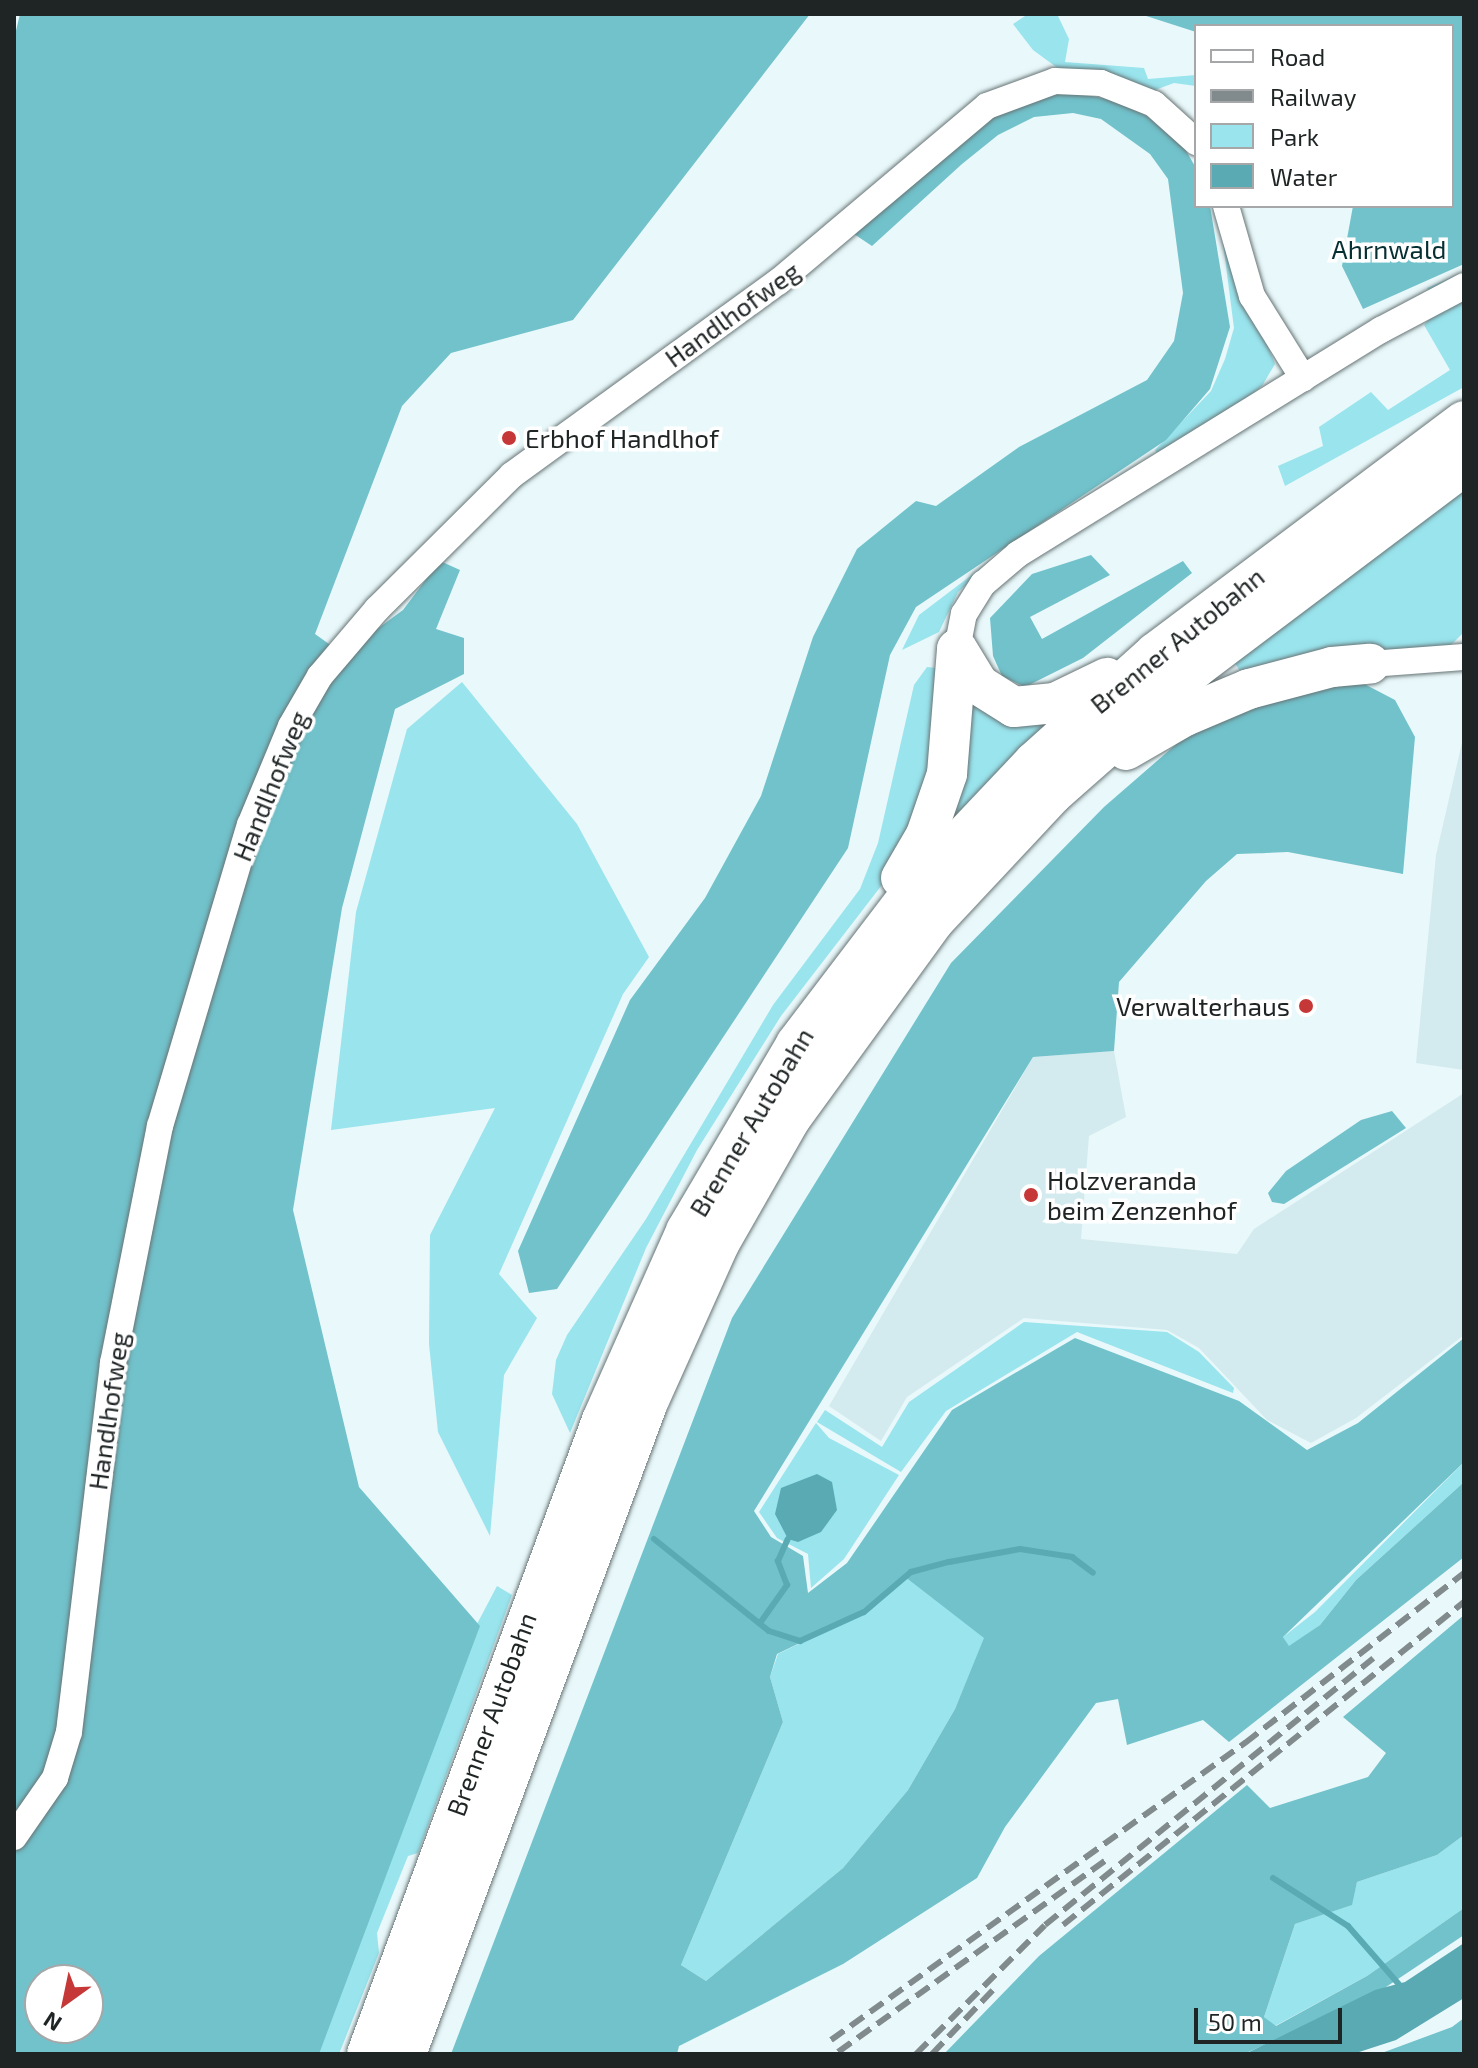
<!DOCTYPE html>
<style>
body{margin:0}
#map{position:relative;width:1478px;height:2068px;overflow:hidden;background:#e9f8fa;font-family:"Exo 2",sans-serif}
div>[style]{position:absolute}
.built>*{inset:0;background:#d3ebee}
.green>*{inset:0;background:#99e4ed}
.forest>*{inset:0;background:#71c2cb}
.water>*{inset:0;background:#59aab3}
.stream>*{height:6px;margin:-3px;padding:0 3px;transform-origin:3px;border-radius:3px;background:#59aab3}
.roads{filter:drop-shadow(0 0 2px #677476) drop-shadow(0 0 2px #677476)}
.minor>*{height:26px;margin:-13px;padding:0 13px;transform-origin:13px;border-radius:13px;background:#fff}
.highway>*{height:40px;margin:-20px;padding:0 20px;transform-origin:20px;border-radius:20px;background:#fff}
.rail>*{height:6px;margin-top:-3px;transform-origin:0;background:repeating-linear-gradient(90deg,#818b8d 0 16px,transparent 0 24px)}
.dots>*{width:22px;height:22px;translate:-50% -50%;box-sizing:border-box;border:4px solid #fff;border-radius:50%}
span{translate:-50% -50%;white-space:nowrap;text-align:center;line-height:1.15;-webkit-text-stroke:7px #fff;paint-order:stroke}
.park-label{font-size:26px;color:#052f33}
.street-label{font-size:26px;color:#1f2425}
.poi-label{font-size:26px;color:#1f2425}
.left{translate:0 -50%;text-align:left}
.right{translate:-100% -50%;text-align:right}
.frame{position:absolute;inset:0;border:16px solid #1f2425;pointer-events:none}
.legend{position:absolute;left:1194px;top:24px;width:260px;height:184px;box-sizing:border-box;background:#fff;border:2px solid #a5a7a8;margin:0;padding:10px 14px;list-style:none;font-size:24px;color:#1f2425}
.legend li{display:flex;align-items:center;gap:16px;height:40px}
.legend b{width:40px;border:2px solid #a5a7a8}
.north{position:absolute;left:24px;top:1964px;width:80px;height:80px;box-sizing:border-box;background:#fff;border:2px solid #a5a7a8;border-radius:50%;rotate:213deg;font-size:22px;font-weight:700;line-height:32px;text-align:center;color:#1f2425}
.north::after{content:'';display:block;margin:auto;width:28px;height:36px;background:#c63837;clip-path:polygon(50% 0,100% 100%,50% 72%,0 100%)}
.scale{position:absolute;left:1194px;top:2008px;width:148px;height:36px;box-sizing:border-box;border:4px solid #1f2425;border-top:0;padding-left:10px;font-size:24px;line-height:28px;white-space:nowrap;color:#1f2425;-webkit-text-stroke:6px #fff;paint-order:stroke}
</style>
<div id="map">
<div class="built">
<div style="clip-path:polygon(1464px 734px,1464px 1070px,1416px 1063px,1436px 855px)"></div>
<div style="clip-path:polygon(1114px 1051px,1126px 1117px,1089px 1136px,1081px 1239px,1237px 1254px,1254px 1229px,1464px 1093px,1464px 1335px,1356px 1418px,1311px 1443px,1267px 1420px,1199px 1348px,1167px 1330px,1024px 1318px,907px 1397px,881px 1441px,829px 1406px,1033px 1057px)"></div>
</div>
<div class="green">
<div style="clip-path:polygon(1028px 14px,1057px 14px,1069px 39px,1065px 62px,1144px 68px,1148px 79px,1196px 75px,1196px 86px,1174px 83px,1147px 93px,1063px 72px,1033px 50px,1013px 24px)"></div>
<div style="clip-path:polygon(1221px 227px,1275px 364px,1262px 386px,1235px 408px,1158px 454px,1155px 450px,1211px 391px,1225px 359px,1234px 328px)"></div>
<div style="clip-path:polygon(1464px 272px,1464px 387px,1285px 486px,1278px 466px,1323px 446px,1319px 427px,1371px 392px,1388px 410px,1450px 370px,1424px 325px,1439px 308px,1427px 288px)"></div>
<div style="clip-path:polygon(1464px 484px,1464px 632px,1447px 649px,1245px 679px,1231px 657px)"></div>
<div style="clip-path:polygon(1002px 552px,958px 592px,939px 632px,902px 650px,919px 615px)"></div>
<div style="clip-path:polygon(927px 667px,937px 668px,944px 739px,898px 864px,781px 1016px,697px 1150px,646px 1248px,570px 1433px,552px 1394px,556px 1360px,567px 1335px,646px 1219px,773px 1005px,860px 889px,878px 843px,914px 685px)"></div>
<div style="clip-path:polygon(963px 675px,1065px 711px,922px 858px)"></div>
<div style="clip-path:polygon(462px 682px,577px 824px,649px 957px,623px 994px,499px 1274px,537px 1318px,504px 1375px,490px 1536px,438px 1432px,429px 1344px,430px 1235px,495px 1108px,331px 1130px,356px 912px,407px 729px)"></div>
<div style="clip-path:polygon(1024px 1322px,1167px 1332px,1199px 1352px,1234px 1388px,1233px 1393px,1077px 1332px,946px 1411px,901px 1472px,817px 1422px,825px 1410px,882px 1447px,909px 1402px)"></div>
<div style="clip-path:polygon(816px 1423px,829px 1438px,899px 1475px,844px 1559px,811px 1588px,808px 1554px,777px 1538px,759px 1512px)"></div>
<div style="clip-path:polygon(1464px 1462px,1464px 1482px,1356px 1580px,1320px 1625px,1289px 1647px,1283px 1637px,1315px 1612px)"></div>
<div style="clip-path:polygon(904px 1575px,985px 1638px,955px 1709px,908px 1790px,843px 1868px,706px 1981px,681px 1965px,783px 1722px,770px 1677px,778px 1654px,852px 1618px)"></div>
<div style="clip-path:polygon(497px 1586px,512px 1595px,418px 1853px,408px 1856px,377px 1933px,379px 1953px,339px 2054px,314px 2054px,477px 1624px)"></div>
<div style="clip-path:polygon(1464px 1835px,1464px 1908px,1367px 1976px,1275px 2026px,1264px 2017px,1295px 1924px,1351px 1905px,1357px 1882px,1437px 1855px)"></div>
</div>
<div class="forest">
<div style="clip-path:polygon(evenodd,20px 14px,810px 14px,573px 320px,451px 353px,402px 406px,315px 634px,343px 654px,403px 610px,440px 561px,460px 570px,436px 629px,464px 638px,464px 674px,395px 709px,342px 908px,293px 1210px,359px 1487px,480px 1626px,319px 2054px,14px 2054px,14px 39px,20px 14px,40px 1980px,88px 1980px,88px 2028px,40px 2028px,40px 1980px)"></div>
<div style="clip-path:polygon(1140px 14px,1464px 14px,1464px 264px,1363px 309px,1342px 266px,1353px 206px,1452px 206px,1452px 26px,1196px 26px,1196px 32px)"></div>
<div style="clip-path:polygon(1065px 91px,1113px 100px,1147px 116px,1185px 149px,1196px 168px,1196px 206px,1210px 206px,1230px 327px,1210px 389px,1166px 440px,916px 607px,890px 655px,848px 848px,557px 1289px,529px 1293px,518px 1251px,630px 1000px,705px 898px,761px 796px,813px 637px,857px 549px,916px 501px,936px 506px,1019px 447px,1147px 380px,1174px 341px,1183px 293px,1168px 179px,1150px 154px,1101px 119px,1073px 113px,1034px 117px,998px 135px,962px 164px,872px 246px,851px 232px,984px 118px)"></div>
<div style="clip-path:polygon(1091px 555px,1110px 575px,1030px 617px,1042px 639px,1183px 561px,1192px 573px,1083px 658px,1025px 687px,1002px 676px,993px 656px,990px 618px,1032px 574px)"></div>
<div style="clip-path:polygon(evenodd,1349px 676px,1395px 700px,1415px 737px,1403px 874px,1288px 852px,1237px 854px,1206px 881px,1119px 982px,1114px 1051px,1033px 1057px,754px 1511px,771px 1537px,803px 1556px,808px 1593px,847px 1563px,952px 1410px,1075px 1338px,1239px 1401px,1307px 1450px,1358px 1423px,1464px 1338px,1464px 1462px,1283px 1637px,1289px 1646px,1320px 1625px,1356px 1580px,1464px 1482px,1464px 1557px,1229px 1742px,1203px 1720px,1127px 1745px,1118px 1699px,1096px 1703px,1005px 1827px,977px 1878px,843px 1964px,679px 2046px,677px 2054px,451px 2054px,732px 1318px,951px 963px,1104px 807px,1226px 701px,1349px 676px,904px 1576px,984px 1638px,955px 1709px,908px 1790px,843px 1868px,706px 1981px,681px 1965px,783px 1722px,770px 1677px,777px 1654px,852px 1618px,904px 1576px)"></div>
<div style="clip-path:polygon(1392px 1111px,1406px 1128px,1284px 1204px,1272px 1202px,1268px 1193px,1286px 1171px,1361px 1120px)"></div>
<div style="clip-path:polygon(1464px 1615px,1464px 1835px,1437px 1855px,1357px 1882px,1352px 1905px,1295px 1924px,1264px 2017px,1276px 2026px,1367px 1976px,1464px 1908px,1464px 1935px,1374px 1995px,1244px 2054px,944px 2054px,1039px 1956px,1247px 1785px,1270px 1808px,1368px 1777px,1386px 1753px,1343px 1717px)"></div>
<div style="clip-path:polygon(1464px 2018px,1464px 2054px,1379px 2054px,1452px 2027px)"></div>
</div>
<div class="water">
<div style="clip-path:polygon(817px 1474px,832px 1482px,837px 1510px,821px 1532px,798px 1542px,788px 1539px,775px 1514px,781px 1488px)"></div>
<div style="clip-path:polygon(1464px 1943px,1464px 1998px,1396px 2040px,1353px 2054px,1245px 2054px,1375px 1990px,1405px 1982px)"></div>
</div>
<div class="stream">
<div style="left:654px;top:1539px;width:147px;rotate:38.7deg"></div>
<div style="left:769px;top:1631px;width:33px;rotate:18deg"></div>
<div style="left:800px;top:1641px;width:70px;rotate:-24.4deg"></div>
<div style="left:864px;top:1612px;width:62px;rotate:-40.4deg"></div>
<div style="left:911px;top:1572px;width:39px;rotate:-15deg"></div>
<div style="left:949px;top:1562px;width:72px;rotate:-10.4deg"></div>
<div style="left:1020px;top:1549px;width:53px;rotate:8.7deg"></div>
<div style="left:1072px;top:1557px;width:26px;rotate:37deg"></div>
<div style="left:760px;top:1623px;width:47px;rotate:-54.6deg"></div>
<div style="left:787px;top:1585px;width:26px;rotate:-111deg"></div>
<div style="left:778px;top:1561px;width:24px;rotate:-66deg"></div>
<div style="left:1273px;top:1878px;width:89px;rotate:32.6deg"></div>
<div style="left:1348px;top:1926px;width:84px;rotate:48.9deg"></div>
</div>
<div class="roads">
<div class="minor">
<div style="left:1226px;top:206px;width:94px;rotate:73.9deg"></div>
<div style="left:1252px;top:296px;width:97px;rotate:58.1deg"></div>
<div style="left:957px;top:649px;width:36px;rotate:-79deg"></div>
<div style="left:964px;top:614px;width:36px;rotate:-58deg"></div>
<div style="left:983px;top:584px;width:46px;rotate:-40.6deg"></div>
<div style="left:1018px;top:554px;width:427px;rotate:-31.7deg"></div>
<div style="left:1381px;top:330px;width:94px;rotate:-27.9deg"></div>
<div style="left:1370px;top:664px;width:94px;rotate:-4.3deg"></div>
<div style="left:14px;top:1837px;width:72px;rotate:-55.2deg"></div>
<div style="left:55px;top:1778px;width:48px;rotate:-73.1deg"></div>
<div style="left:69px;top:1732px;width:372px;rotate:-83.2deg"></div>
<div style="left:113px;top:1363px;width:242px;rotate:-78.8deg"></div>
<div style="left:160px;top:1126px;width:314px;rotate:-73.4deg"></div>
<div style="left:250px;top:825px;width:107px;rotate:-67.5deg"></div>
<div style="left:291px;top:726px;width:58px;rotate:-59.9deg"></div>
<div style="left:320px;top:676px;width:88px;rotate:-49.6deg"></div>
<div style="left:377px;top:609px;width:190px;rotate:-44.8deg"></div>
<div style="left:512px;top:475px;width:329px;rotate:-36deg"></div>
<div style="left:778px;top:282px;width:273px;rotate:-40.1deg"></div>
<div style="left:987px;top:106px;width:72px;rotate:-20.2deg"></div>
<div style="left:1055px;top:81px;width:46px;rotate:2.5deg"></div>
<div style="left:1101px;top:83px;width:57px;rotate:21.6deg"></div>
<div style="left:1154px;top:104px;width:57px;rotate:42.1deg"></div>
</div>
<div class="highway">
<div style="left:957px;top:649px;width:42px;rotate:58.6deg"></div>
<div style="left:979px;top:685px;width:41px;rotate:32.2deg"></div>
<div style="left:1014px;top:707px;width:41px;rotate:-5.6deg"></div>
<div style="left:1055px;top:703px;width:58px;rotate:-25.7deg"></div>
<div style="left:1126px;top:750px;width:68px;rotate:-30deg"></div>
<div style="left:1185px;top:716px;width:69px;rotate:-22.9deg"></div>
<div style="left:1249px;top:689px;width:86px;rotate:-14.8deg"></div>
<div style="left:1332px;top:667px;width:38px;rotate:-5deg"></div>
<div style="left:901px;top:878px;width:50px;rotate:-59.8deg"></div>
<div style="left:926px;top:835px;width:65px;rotate:-71deg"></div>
<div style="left:947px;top:774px;width:125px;rotate:-85.4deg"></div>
<div style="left:367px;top:2054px;width:676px;rotate:-69.66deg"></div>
<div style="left:602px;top:1420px;width:207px;rotate:-66deg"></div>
<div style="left:686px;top:1231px;width:217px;rotate:-59.5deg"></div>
<div style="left:796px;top:1044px;width:195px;rotate:-52.7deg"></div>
<div style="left:914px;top:889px;width:175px;rotate:-46.6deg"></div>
<div style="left:1034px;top:762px;width:163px;rotate:-42deg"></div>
<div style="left:1155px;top:653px;width:386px;rotate:-36.9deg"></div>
<div style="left:406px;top:2054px;width:695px;rotate:-69.64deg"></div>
<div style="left:648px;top:1402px;width:173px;rotate:-65.8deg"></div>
<div style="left:719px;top:1244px;width:145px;rotate:-60.3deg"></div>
<div style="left:791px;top:1118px;width:245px;rotate:-54deg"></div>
<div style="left:935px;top:920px;width:174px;rotate:-46.9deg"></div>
<div style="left:1054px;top:793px;width:191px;rotate:-41.4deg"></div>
<div style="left:1197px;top:667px;width:334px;rotate:-37deg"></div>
</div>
</div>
<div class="rail">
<div style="left:1063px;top:1925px;width:515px;rotate:-38.85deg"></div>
<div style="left:831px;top:2040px;width:510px;rotate:-35.66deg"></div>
<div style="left:1245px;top:1743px;width:277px;rotate:-37.8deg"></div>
<div style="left:838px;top:2052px;width:328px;rotate:-35.6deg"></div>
<div style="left:916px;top:2054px;width:182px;rotate:-45deg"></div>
<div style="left:1045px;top:1925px;width:423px;rotate:-39.1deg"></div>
<div style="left:932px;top:2054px;width:88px;rotate:-46.4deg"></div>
</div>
<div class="dots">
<div style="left:509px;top:438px;background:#c63837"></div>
<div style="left:1306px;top:1006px;background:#c63837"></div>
<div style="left:1031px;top:1195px;background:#c63837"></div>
</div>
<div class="park-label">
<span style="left:1389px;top:249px">Ahrnwald</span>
</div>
<div class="street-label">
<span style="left:732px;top:314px;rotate:-36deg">Handlhofweg</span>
<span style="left:1177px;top:640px;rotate:-39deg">Brenner Autobahn</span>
<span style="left:270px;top:786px;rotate:-68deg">Handlhofweg</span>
<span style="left:751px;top:1122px;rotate:-59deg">Brenner Autobahn</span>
<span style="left:108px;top:1411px;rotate:-82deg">Handlhofweg</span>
<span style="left:491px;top:1714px;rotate:-70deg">Brenner Autobahn</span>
</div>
<div class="poi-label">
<span class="left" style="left:525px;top:438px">Erbhof Handlhof</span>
<span class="right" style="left:1290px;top:1006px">Verwalterhaus</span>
<span class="left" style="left:1047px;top:1195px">Holzveranda<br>beim Zenzenhof</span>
</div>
<div class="frame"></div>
<ul class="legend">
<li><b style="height:10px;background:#fff"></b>Road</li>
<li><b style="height:10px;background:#818b8d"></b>Railway</li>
<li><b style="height:22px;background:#99e4ed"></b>Park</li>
<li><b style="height:22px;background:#59aab3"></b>Water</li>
</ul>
<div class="north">N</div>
<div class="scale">50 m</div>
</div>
